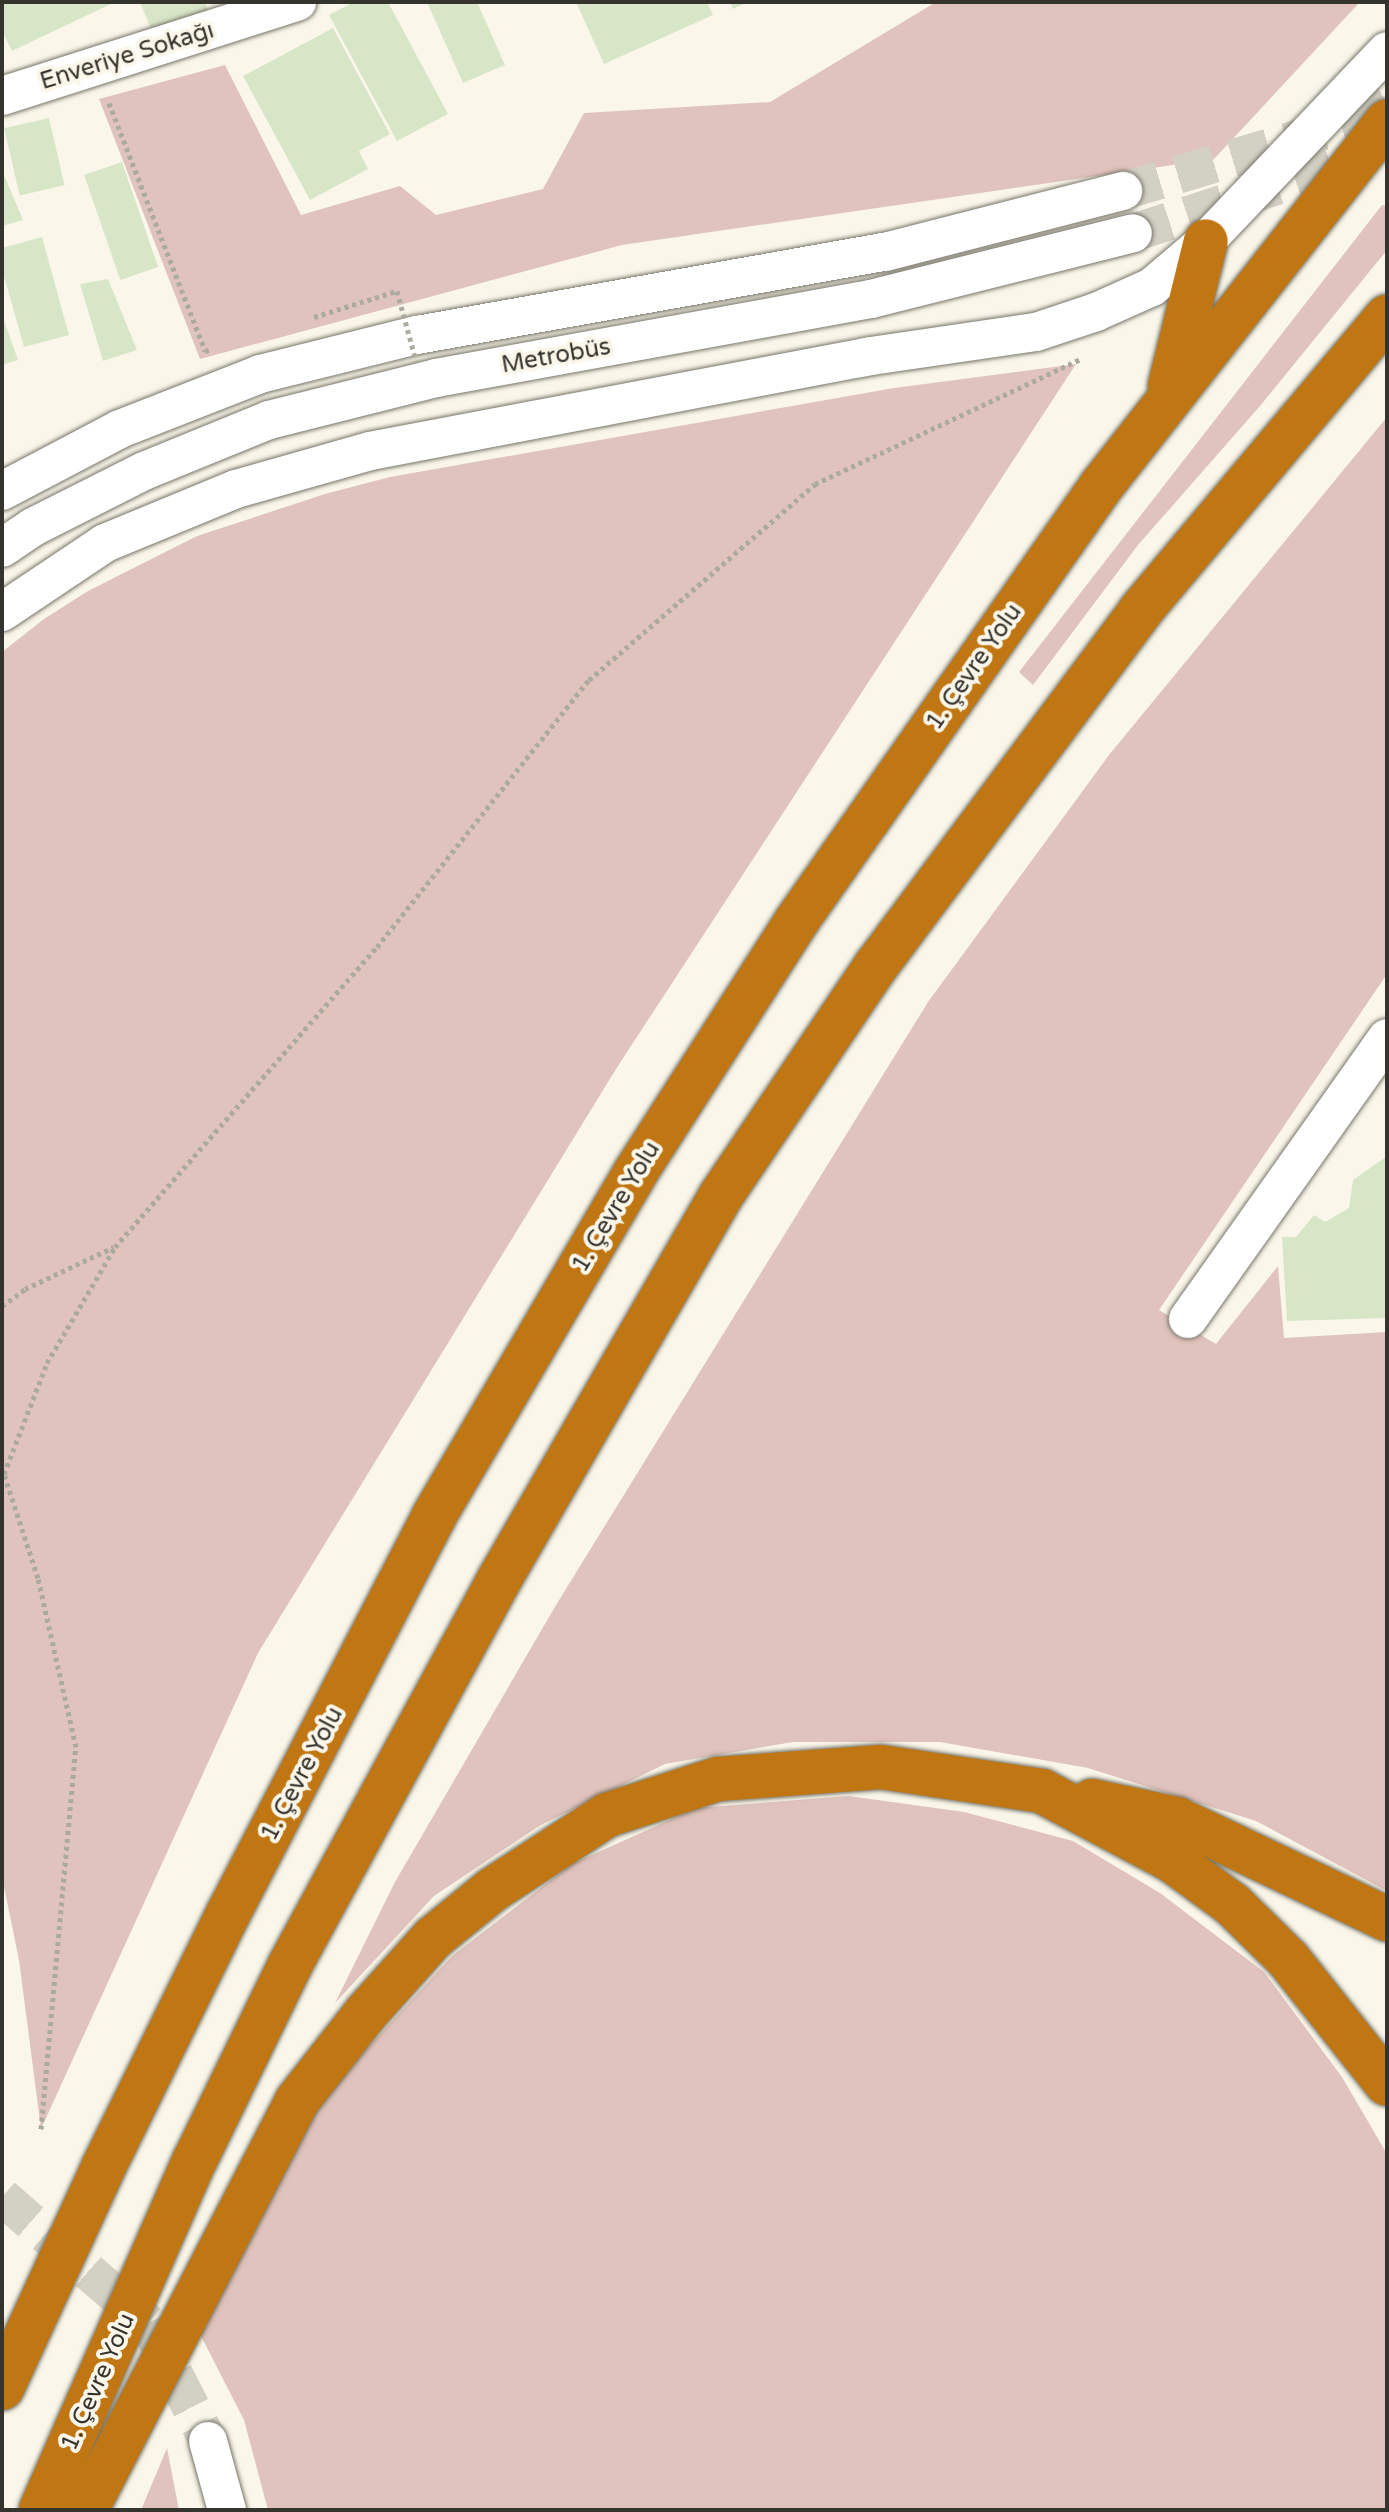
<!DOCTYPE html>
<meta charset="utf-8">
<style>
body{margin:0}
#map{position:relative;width:1389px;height:2512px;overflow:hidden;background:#faf7ea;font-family:"Varela Round",sans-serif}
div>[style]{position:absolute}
.green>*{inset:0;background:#e0c3bc}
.building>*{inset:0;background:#d8e6c8;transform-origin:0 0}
.minor-tunnel>*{height:38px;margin-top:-19px;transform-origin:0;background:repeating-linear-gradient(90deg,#d3d0c4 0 38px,transparent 0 57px)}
.path>*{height:5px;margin-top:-2.5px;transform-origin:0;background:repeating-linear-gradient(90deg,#acaaa0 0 4px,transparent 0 8px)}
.roads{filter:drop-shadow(0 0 2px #777569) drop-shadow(0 0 2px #777569)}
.minor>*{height:38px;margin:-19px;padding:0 19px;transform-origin:19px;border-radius:19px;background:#fff}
.highway>*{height:44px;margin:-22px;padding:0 22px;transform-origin:22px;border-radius:22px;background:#c07713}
.path-bridge>*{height:5px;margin-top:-2.5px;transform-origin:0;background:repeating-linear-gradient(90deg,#acaaa0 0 4px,transparent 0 8px)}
span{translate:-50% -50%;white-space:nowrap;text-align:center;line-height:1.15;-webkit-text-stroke:8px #faf7ea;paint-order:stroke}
.street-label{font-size:24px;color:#35332e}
.frame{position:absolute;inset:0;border:4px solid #35332e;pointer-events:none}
</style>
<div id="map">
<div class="green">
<div style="clip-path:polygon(936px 2px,1360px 2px,1214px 159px,622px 245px,200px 359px,99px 99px,225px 65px,301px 215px,400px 186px,436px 215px,543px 189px,584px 113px,770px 102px)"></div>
<div style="clip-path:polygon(1382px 205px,1387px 206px,1387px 250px,1260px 406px,1138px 545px,1033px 685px,1019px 672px)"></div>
<div style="clip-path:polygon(1076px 364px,616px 1069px,258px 1653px,41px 2129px,19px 1960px,2px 1877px,2px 652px,44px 619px,88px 591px,197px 536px,325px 494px,390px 477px,894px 388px)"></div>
<div style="clip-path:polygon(1387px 417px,1387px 974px,1159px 1310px,1216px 1344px,1278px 1266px,1284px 1338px,1387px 1332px,1387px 1891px,1256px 1821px,1088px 1768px,940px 1742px,793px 1742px,665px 1764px,539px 1826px,434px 1896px,335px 2003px,395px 1882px,556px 1605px,928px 1002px,1109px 755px)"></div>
<div style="clip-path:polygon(849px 1796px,964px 1812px,1073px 1841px,1160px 1893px,1264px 1972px,1342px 2077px,1387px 2154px,1387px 2510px,268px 2510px,244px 2420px,200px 2334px,306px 2115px,452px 1956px,572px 1864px,696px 1808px)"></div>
<div style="clip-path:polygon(167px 2448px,179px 2510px,141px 2510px)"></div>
</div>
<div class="building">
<div style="clip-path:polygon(2px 2px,115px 2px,12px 51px,2px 31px)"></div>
<div style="clip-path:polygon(140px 2px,205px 2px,210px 17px,155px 39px)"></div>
<div style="clip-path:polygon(354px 2px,388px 2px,448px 114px,397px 141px,329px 15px)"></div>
<div style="clip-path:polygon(427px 2px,477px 2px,505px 65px,463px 83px)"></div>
<div style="clip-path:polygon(576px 2px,707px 2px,713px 15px,604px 64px)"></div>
<div style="clip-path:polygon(730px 2px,748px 2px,733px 9px)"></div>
<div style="clip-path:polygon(333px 28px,390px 134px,359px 151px,368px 169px,310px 200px,243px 76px)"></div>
<div style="left:49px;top:118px;width:69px;height:46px;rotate:77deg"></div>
<div style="left:122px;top:162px;width:111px;height:40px;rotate:71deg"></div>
<div style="clip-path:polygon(2px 170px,23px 220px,2px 226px)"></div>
<div style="clip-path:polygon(42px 237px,69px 335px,24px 347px,2px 269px,2px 248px)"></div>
<div style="clip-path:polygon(108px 279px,137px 350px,103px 361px,80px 284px)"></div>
<div style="clip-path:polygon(2px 315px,18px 360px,2px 365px)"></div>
<div style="clip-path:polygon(1387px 1156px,1387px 1318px,1287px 1321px,1282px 1237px,1296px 1237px,1314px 1215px,1325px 1222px,1349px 1208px,1353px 1180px)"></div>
</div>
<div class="minor-tunnel">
<div style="left:1123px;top:191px;width:241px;rotate:-16.6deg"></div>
<div style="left:1354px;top:122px;width:39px;rotate:-31deg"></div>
<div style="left:1133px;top:233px;width:247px;rotate:-18.1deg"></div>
<div style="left:2px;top:2197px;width:193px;rotate:40.8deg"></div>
<div style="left:148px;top:2323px;width:132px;rotate:63deg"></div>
</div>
<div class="path">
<div style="left:109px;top:103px;width:266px;rotate:68.8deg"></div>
<div style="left:205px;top:351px;width:4px;rotate:-14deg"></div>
<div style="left:314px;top:317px;width:87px;rotate:-17.4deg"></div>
<div style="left:2px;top:1306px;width:29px;rotate:-36deg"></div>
<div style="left:25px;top:1289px;width:98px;rotate:-25.3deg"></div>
<div style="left:41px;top:2129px;width:384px;rotate:-84.8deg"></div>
<div style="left:76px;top:1747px;width:173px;rotate:-102.7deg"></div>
<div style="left:38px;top:1578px;width:109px;rotate:-108.1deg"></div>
<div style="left:4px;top:1474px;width:119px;rotate:-68.8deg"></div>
<div style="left:47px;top:1363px;width:134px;rotate:-59.6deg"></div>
<div style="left:115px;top:1247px;width:398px;rotate:-48.9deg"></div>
<div style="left:377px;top:947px;width:341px;rotate:-51.6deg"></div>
<div style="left:589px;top:680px;width:299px;rotate:-40.9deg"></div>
<div style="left:815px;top:484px;width:294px;rotate:-25.2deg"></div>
</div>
<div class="roads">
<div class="minor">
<div style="left:2px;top:96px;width:310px;rotate:-17.7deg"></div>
<div style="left:2px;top:491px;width:133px;rotate:-27.7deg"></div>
<div style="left:120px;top:429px;width:150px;rotate:-21.4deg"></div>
<div style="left:260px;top:374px;width:162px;rotate:-14deg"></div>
<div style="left:417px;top:335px;width:475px;rotate:-10.1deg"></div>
<div style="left:885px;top:252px;width:246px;rotate:-14.4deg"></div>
<div style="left:2px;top:548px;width:37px;rotate:-34deg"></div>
<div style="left:33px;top:527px;width:124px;rotate:-26.8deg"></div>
<div style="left:144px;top:471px;width:135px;rotate:-22.2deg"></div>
<div style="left:269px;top:420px;width:172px;rotate:-14.1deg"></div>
<div style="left:436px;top:378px;width:442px;rotate:-10.3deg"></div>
<div style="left:871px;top:299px;width:270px;rotate:-14.1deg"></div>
<div style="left:2px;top:612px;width:124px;rotate:-33.8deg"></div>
<div style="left:105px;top:543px;width:142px;rotate:-22.4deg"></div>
<div style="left:236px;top:489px;width:139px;rotate:-15.8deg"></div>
<div style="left:370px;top:451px;width:510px;rotate:-10.74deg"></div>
<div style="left:871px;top:356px;width:167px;rotate:-8.3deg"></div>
<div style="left:1036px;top:332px;width:63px;rotate:-18.4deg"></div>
<div style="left:1096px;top:312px;width:61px;rotate:-24.1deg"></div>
<div style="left:1152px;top:287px;width:71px;rotate:-40.4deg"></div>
<div style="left:1206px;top:241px;width:262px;rotate:-46.4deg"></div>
<div style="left:1188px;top:1319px;width:344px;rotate:-54.7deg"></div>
<div style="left:208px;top:2441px;width:72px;rotate:74.6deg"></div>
</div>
<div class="highway">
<div style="left:1170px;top:386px;width:149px;rotate:-76.1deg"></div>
<div style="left:1092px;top:1801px;width:87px;rotate:12deg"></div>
<div style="left:1177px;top:1819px;width:233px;rotate:25.5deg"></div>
<div style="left:2px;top:2388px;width:242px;rotate:-65.3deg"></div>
<div style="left:103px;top:2168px;width:283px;rotate:-63.8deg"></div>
<div style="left:228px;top:1914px;width:448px;rotate:-62.6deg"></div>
<div style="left:434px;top:1516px;width:398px;rotate:-59.6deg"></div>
<div style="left:635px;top:1173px;width:298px;rotate:-57.3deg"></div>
<div style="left:796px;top:922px;width:533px;rotate:-55deg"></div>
<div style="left:1102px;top:485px;width:462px;rotate:-51.9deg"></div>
<div style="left:41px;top:2510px;width:382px;rotate:-66.3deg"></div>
<div style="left:195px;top:2160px;width:217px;rotate:-64deg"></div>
<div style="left:290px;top:1965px;width:438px;rotate:-61.5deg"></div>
<div style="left:499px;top:1580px;width:442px;rotate:-60deg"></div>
<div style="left:720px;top:1197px;width:279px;rotate:-56deg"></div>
<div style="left:876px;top:966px;width:444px;rotate:-53.3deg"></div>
<div style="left:1141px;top:610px;width:383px;rotate:-50deg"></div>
<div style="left:86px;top:2510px;width:460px;rotate:-62.7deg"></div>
<div style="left:297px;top:2101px;width:112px;rotate:-51.9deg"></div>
<div style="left:366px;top:2013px;width:101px;rotate:-48.2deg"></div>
<div style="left:433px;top:1938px;width:76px;rotate:-39.1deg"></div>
<div style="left:492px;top:1890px;width:137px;rotate:-33.1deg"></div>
<div style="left:607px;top:1815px;width:117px;rotate:-18deg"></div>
<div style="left:718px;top:1779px;width:163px;rotate:-4.2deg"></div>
<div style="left:881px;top:1767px;width:163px;rotate:8.5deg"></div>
<div style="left:1042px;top:1791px;width:149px;rotate:28.1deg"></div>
<div style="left:1173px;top:1861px;width:73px;rotate:36.1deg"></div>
<div style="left:1232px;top:1904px;width:78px;rotate:44.5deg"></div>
<div style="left:1288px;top:1959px;width:159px;rotate:51.6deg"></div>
</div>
</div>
<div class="path-bridge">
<div style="left:397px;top:291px;width:73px;rotate:74.8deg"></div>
</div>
<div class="street-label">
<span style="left:127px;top:56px;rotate:-17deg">Enveriye Sokağı</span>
<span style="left:556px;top:356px;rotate:-10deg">Metrobüs</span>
<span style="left:974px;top:667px;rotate:-55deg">1. Çevre Yolu</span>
<span style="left:616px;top:1207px;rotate:-59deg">1. Çevre Yolu</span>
<span style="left:302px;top:1774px;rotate:-62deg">1. Çevre Yolu</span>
<span style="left:98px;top:2382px;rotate:-66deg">1. Çevre Yolu</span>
</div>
<div class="frame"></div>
</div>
